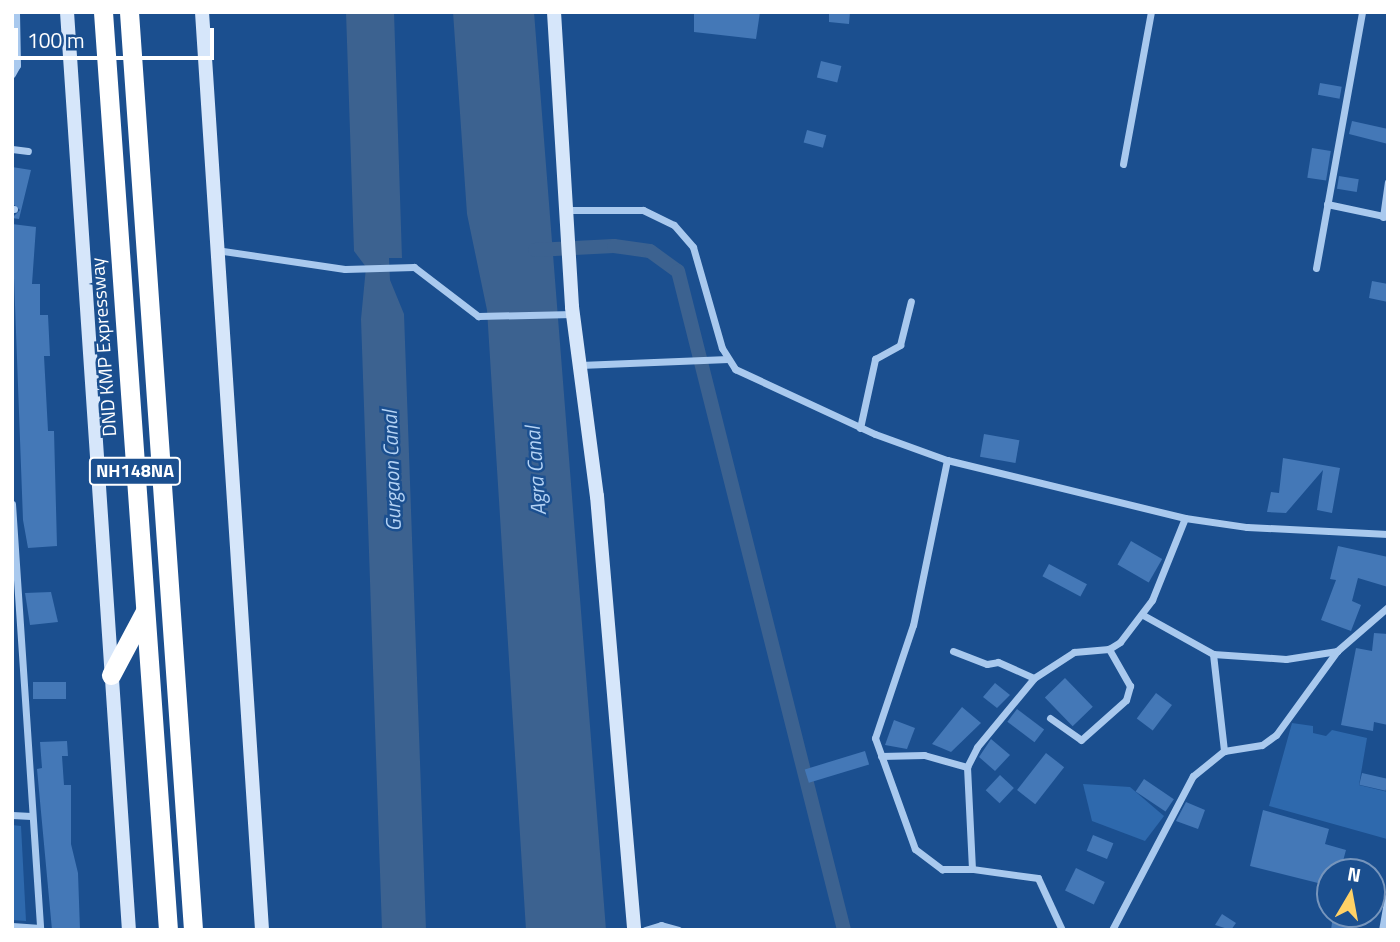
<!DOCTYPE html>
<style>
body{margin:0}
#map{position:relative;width:1400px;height:942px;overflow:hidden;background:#1b4f8f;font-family:"Titillium Web",sans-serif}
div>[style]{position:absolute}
.green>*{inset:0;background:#2e69ad}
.water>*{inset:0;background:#3c6290}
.canal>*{height:14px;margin:-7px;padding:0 7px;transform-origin:7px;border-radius:7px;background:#3c6290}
.building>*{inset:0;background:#4478b7;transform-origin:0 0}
.street>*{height:7px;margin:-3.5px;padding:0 3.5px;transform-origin:3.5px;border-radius:3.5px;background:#a9c9ee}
.secondary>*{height:14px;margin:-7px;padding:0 7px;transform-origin:7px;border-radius:7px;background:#d6e6fa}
.highway>*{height:19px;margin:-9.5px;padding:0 9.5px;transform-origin:9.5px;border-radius:9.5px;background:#fff}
span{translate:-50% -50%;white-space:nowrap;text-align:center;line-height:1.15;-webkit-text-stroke:5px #1b4f8f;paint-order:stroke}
.shield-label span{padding:2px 5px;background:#1b4f8f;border:2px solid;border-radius:5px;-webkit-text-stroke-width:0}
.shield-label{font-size:18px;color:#fff;font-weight:700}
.street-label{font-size:19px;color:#fff}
.water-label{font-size:21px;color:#b5d3f5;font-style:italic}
.frame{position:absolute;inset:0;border:14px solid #fff;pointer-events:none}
.north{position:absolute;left:1316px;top:858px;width:70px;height:70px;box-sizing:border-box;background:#1b4f8f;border:2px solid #7695bc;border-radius:50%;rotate:10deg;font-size:19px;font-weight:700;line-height:28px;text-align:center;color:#fff}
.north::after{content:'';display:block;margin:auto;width:24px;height:32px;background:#ffd166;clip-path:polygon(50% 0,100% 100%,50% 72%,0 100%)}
.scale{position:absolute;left:14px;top:28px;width:200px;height:32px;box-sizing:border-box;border:4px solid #fff;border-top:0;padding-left:9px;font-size:21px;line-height:24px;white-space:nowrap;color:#fff;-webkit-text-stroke:5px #1b4f8f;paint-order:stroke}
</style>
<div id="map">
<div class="green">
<div style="clip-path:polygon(1292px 723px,1313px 726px,1313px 733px,1326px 736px,1332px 730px,1367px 738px,1359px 785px,1388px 792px,1387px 839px,1269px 806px)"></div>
<div style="clip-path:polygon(1083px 784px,1130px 787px,1164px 816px,1145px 841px,1092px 821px)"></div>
<div style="clip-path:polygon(12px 825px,21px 826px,26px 921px,12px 920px)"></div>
</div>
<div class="water">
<div style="clip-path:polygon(346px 12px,394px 12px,402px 258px,389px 258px,390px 280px,404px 314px,426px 930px,382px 930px,361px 319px,366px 267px,354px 251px)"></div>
<div style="clip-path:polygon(453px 12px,534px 12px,606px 930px,526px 930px,487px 310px,467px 214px)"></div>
</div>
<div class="canal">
<div style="left:535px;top:250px;width:79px;rotate:-2.9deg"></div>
<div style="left:614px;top:246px;width:36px;rotate:8deg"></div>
<div style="left:650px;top:251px;width:34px;rotate:36deg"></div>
<div style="left:678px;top:271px;width:680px;rotate:75.86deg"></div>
</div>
<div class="building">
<div style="clip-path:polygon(694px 12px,760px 12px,756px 39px,694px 32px)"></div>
<div style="clip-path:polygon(829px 12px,850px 12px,849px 24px,829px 22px)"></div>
<div style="left:821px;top:61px;width:21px;height:17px;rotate:14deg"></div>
<div style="left:1320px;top:83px;width:22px;height:12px;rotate:10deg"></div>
<div style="clip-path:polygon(1352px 121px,1388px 129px,1388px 144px,1349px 134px)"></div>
<div style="left:807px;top:130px;width:20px;height:13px;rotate:15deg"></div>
<div style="left:1312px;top:148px;width:19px;height:30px;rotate:9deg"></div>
<div style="clip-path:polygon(12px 167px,31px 170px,19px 219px,12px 218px,20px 210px,12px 203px)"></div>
<div style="left:1339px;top:176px;width:20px;height:13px;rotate:9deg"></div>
<div style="clip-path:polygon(12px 224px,36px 227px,32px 284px,40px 284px,40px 315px,48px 315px,50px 356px,44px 356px,48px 431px,54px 431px,57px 546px,28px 548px,23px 520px)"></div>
<div style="clip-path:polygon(1372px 281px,1388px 284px,1388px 302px,1369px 298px)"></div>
<div style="left:984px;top:434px;width:36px;height:23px;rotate:10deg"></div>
<div style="clip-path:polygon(1283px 458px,1340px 468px,1332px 513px,1317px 510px,1323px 470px,1286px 513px,1267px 512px,1271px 492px,1279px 493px)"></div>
<div style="left:1131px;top:541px;width:36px;height:27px;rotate:30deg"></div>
<div style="clip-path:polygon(1338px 546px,1388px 557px,1388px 587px,1358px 578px,1352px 601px,1361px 605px,1351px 631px,1321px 620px,1336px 580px,1330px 579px)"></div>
<div style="left:1049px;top:564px;width:43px;height:14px;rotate:28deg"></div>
<div style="clip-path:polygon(51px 592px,58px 622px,30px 625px,25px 593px)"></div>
<div style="clip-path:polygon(1374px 633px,1388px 634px,1388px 725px,1374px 722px,1373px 731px,1341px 725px,1356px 648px,1372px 651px)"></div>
<div style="left:1065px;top:678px;width:40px;height:28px;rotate:46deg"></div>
<div style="left:66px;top:682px;width:17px;height:33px;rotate:90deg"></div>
<div style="clip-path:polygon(995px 683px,1010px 695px,997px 708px,983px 697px)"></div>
<div style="left:1156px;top:693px;width:20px;height:32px;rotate:37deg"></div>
<div style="clip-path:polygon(962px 707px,981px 723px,951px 752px,932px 744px)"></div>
<div style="left:1017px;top:709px;width:34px;height:16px;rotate:37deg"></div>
<div style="clip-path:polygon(894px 720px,915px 728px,907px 749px,885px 745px)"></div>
<div style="clip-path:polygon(991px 739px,1010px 755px,995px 771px,979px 757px)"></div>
<div style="clip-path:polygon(67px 741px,68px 756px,62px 756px,64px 785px,71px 785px,71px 844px,78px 873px,80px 930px,52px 930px,37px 769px,42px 768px,40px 742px)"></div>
<div style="left:865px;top:751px;width:14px;height:63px;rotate:73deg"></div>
<div style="left:1046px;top:753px;width:23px;height:47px;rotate:38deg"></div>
<div style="left:1362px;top:773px;width:27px;height:12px;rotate:13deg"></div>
<div style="left:1000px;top:775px;width:19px;height:21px;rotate:43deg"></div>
<div style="left:1144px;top:779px;width:36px;height:15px;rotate:34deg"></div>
<div style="clip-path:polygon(1186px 802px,1205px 810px,1198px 829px,1176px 821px)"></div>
<div style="clip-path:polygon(1263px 810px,1329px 829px,1325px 844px,1346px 850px,1340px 872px,1330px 872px,1330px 886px,1250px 866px)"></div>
<div style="left:1093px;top:835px;width:22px;height:17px;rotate:22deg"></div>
<div style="left:1076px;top:868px;width:32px;height:25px;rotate:26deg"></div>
<div style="clip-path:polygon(1222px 914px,1236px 923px,1231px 930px,1215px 925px)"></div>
<div style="clip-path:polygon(1333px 915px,1354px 919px,1352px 930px,1331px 930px)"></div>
</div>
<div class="street">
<div style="left:12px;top:74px;width:10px;rotate:-61deg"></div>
<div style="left:17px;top:65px;width:53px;rotate:-91.1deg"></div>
<div style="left:12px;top:149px;width:16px;rotate:7deg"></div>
<div style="left:1123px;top:164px;width:155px;rotate:-79.6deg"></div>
<div style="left:1327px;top:204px;width:62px;rotate:12deg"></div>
<div style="left:12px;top:209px;width:2px"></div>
<div style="left:566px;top:210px;width:77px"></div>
<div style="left:643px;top:210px;width:34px;rotate:26deg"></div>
<div style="left:674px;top:225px;width:29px;rotate:49deg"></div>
<div style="left:693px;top:247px;width:105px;rotate:74deg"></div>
<div style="left:722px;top:348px;width:25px;rotate:58deg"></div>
<div style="left:735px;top:369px;width:154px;rotate:24.9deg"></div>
<div style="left:875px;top:434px;width:77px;rotate:19.9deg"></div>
<div style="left:947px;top:460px;width:245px;rotate:13.7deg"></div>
<div style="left:1185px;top:518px;width:63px;rotate:8.3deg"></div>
<div style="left:1247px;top:527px;width:141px;rotate:2.8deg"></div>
<div style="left:1383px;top:217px;width:35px;rotate:-82deg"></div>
<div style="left:216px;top:250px;width:130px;rotate:8.4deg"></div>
<div style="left:345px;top:269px;width:69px;rotate:-1.7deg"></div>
<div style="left:414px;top:267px;width:81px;rotate:37.4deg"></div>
<div style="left:478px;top:316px;width:95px;rotate:-1.2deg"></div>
<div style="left:1316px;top:268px;width:260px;rotate:-79.8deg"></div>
<div style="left:580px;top:365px;width:148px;rotate:-2.3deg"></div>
<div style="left:860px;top:428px;width:71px;rotate:-77.7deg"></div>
<div style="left:875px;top:359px;width:29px;rotate:-29deg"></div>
<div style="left:900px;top:345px;width:45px;rotate:-76deg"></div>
<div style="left:947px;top:460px;width:168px;rotate:101.6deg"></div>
<div style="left:913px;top:625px;width:119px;rotate:108.6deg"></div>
<div style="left:875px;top:738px;width:118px;rotate:70.2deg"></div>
<div style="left:915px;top:849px;width:34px;rotate:37deg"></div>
<div style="left:942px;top:869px;width:30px"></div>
<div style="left:12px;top:504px;width:427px;rotate:86.2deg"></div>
<div style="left:1143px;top:615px;width:80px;rotate:29.1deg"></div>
<div style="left:1213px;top:654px;width:98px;rotate:83.5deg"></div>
<div style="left:953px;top:651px;width:36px;rotate:21deg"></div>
<div style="left:987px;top:664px;width:11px;rotate:-10deg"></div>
<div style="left:998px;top:662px;width:39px;rotate:24deg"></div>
<div style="left:1213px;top:654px;width:73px;rotate:3.9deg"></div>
<div style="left:1286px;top:659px;width:52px;rotate:-8.9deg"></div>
<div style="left:1050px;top:718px;width:38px;rotate:35deg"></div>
<div style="left:1081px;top:740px;width:60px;rotate:-41.6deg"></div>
<div style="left:1126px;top:700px;width:15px;rotate:-74deg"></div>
<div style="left:1130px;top:686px;width:43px;rotate:-119.6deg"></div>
<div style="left:881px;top:756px;width:43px;rotate:-1.3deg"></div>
<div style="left:924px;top:755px;width:45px;rotate:15.6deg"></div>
<div style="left:12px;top:815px;width:19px;rotate:3deg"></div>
<div style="left:12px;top:926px;width:28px;rotate:4deg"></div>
<div style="left:645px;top:930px;width:17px;rotate:-17deg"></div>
<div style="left:661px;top:925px;width:18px;rotate:16deg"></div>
<div style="left:1062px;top:930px;width:57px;rotate:-114.8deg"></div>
<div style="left:1038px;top:878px;width:67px;rotate:-172.2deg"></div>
<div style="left:972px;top:869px;width:102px;rotate:-92.8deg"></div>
<div style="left:967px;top:767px;width:22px;rotate:-63deg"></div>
<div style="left:977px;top:747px;width:89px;rotate:-50.4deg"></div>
<div style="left:1034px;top:678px;width:48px;rotate:-33deg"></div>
<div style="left:1074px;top:652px;width:35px;rotate:-5deg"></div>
<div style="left:1109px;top:649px;width:13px;rotate:-32deg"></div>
<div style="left:1120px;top:642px;width:53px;rotate:-52.7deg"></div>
<div style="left:1152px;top:600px;width:88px;rotate:-68.1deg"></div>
<div style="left:1112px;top:930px;width:174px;rotate:-62.3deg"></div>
<div style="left:1193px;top:776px;width:40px;rotate:-39deg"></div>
<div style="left:1224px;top:751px;width:38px;rotate:-9deg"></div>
<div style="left:1262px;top:745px;width:17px;rotate:-36deg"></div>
<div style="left:1276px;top:735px;width:104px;rotate:-54deg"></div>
<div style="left:1337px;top:651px;width:67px;rotate:-40.8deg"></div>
<div style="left:1382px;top:930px;width:34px;rotate:-80deg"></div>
</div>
<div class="secondary">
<div style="left:67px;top:12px;width:920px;rotate:86.14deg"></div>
<div style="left:202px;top:12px;width:920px;rotate:86.26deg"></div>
<div style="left:554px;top:12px;width:296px;rotate:86.5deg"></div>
<div style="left:572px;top:307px;width:191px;rotate:82.5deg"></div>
<div style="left:597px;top:496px;width:436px;rotate:85.1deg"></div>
</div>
<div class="highway">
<div style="left:103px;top:12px;width:920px;rotate:85.95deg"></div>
<div style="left:129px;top:12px;width:920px;rotate:86.01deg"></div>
<div style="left:111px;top:675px;width:72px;rotate:-62deg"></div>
</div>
<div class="shield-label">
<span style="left:135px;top:471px">NH148NA</span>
</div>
<div class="street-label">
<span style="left:103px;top:347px;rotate:-94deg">DND KMP Expressway</span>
</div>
<div class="water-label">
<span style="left:391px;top:471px;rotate:-92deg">Gurgaon Canal</span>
<span style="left:535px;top:471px;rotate:-94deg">Agra Canal</span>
</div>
<div class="frame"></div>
<div class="north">N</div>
<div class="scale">100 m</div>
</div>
